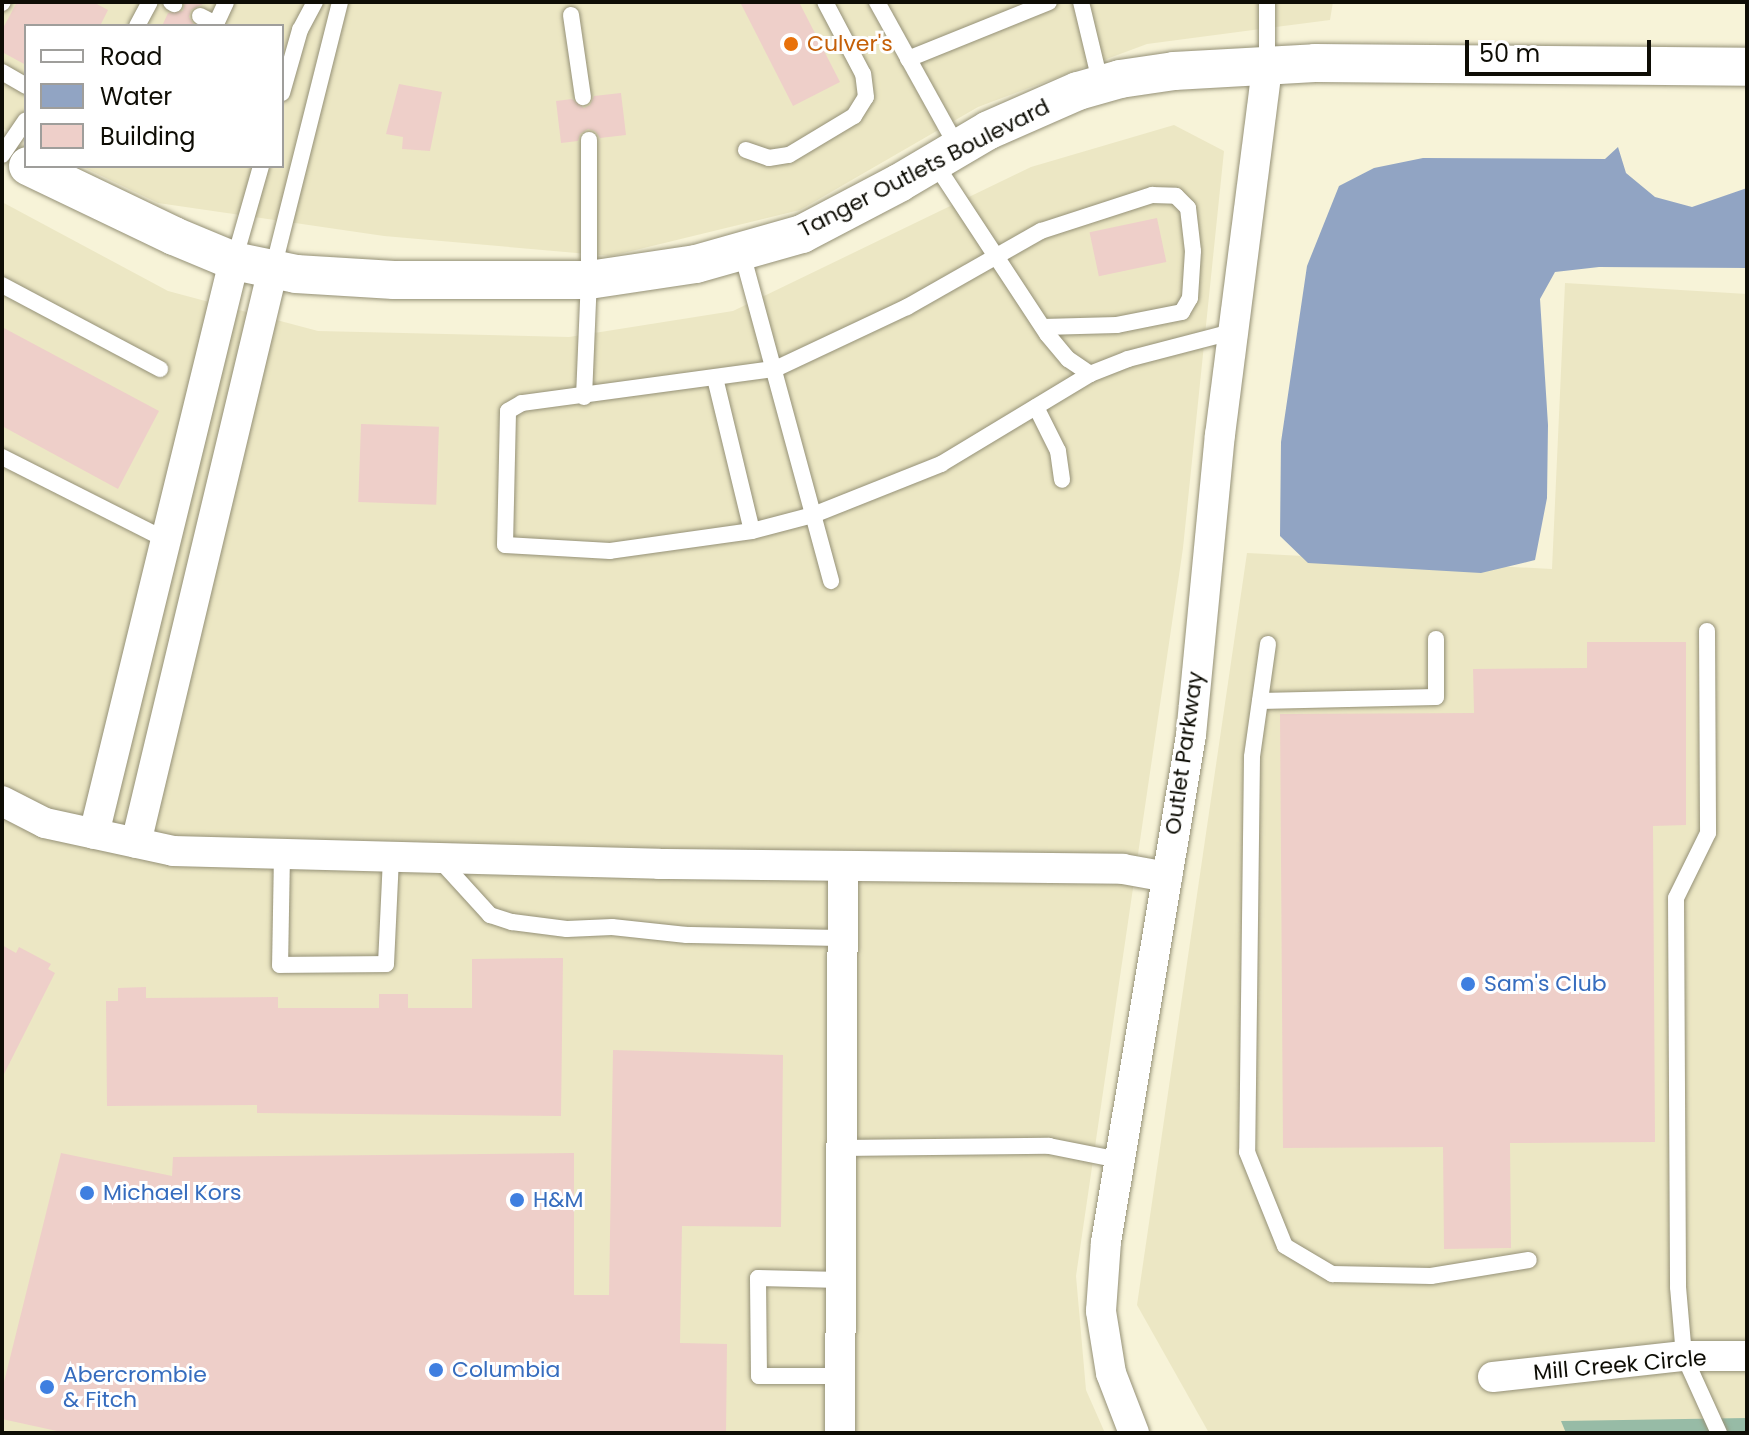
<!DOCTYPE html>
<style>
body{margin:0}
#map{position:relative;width:1749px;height:1435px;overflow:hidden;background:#f7f3d8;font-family:Poppins,sans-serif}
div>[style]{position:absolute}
.built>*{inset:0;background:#ece7c4}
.forest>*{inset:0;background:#97bba6}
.water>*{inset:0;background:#91a4c3}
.building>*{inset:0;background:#eecfc9;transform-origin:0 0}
.roads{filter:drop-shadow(0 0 2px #959177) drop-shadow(0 0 2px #959177)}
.service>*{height:16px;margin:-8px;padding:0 8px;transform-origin:8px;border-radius:8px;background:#fff}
.minor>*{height:30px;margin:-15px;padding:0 15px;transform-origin:15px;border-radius:15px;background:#fff}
.tertiary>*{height:38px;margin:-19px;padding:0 19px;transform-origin:19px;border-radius:19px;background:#fff}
.dots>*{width:22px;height:22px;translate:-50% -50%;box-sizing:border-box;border:4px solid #fff;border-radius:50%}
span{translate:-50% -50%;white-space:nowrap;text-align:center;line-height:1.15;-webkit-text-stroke:6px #fff;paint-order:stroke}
.food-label{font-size:22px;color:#c56008}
.left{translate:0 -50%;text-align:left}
.street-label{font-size:22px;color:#0e0d05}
.shop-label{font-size:22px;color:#366cbe}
.frame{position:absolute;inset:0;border:4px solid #0e0d05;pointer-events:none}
.legend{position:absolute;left:24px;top:24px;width:260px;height:144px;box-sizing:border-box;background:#fff;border:2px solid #9f9e9b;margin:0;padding:10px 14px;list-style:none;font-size:24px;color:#0e0d05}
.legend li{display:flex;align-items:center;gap:16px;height:40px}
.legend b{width:40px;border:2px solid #9f9e9b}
.scale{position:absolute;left:1465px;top:40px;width:186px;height:36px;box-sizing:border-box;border:4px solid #0e0d05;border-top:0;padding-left:10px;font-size:24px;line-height:28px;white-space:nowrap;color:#0e0d05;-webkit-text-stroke:6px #fff;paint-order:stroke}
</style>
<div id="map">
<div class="built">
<div style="clip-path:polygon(2px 2px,1333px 2px,1330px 20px,1147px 44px,978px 107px,800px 210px,611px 256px,384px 236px,158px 203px,81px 166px,282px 166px,282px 26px,26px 26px,26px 140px,2px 128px)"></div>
<div style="clip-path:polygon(1174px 125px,1224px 151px,1183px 548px,1076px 1276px,1086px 1390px,1105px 1433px,2px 1433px,2px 202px,168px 291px,318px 331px,569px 337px,733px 311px,1031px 167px)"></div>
<div style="clip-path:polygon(1565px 283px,1747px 294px,1747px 1433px,1209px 1433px,1137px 1305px,1247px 553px,1552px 569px)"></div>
</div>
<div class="forest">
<div style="clip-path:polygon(1747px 1418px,1747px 1433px,1566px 1433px,1561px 1421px)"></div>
</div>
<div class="water">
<div style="clip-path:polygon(1618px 147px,1626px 173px,1655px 197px,1692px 207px,1747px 188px,1747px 268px,1599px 267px,1555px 272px,1540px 299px,1548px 425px,1547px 498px,1535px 560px,1481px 573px,1308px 563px,1280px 536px,1281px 442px,1307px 266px,1339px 186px,1374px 168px,1423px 158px,1605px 159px)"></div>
</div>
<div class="building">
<div style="clip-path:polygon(17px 2px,93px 2px,108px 10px,100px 26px,26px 26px,26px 65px,2px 52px,2px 30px)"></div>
<div style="clip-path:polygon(185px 2px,207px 2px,191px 10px,189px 17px,195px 26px,162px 26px,168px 13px,183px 11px)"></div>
<div style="clip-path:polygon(740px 2px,799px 2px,840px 82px,793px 106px)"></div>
<div style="clip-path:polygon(399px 84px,442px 92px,430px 151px,402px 149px,403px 137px,386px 134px)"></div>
<div style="clip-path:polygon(621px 93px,626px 135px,600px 138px,595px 131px,588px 129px,580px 134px,578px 141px,561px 143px,556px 101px,572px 99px,584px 108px,590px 105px,594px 96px)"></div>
<div style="left:1157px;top:218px;width:45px;height:69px;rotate:78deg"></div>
<div style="clip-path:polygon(2px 327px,159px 411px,118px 489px,2px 426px)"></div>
<div style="left:361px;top:424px;width:78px;height:78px;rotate:2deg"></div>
<div style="clip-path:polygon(1587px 642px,1686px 642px,1686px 825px,1653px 826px,1655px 1142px,1510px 1143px,1511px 1248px,1444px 1249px,1443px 1147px,1283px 1148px,1280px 714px,1474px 713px,1473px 669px,1587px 668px)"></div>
<div style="clip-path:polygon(2px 945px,16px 953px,19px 947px,51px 964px,48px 969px,55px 973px,2px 1078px)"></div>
<div style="clip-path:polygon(563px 958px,561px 1116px,257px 1113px,257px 1105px,107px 1106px,106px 1001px,118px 1001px,118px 988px,146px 987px,146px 998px,278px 997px,278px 1008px,379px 1008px,379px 994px,408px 994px,408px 1008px,472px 1008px,472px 959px)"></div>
<div style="clip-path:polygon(613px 1050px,783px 1055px,781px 1227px,682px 1226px,680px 1343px,727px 1344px,726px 1433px,66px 1433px,2px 1419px,2px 1390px,61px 1153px,172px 1176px,173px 1157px,574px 1153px,574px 1295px,609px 1295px)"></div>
</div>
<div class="roads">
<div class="service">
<div style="left:171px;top:2px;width:4px;rotate:34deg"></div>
<div style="left:877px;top:2px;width:167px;rotate:61deg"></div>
<div style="left:1081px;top:2px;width:85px;rotate:76.5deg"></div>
<div style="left:1267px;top:2px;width:64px;rotate:90deg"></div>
<div style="left:2px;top:3px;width:1px;rotate:-45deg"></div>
<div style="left:571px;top:15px;width:83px;rotate:81.7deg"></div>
<div style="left:200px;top:16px;width:18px;rotate:27deg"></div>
<div style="left:137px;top:26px;width:27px;rotate:-62deg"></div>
<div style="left:215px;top:26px;width:26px;rotate:-65deg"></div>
<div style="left:908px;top:59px;width:152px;rotate:-22deg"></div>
<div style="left:2px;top:72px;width:28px;rotate:30deg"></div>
<div style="left:282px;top:93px;width:66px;rotate:-74.1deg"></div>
<div style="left:300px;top:30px;width:32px;rotate:-62deg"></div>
<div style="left:746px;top:150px;width:24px;rotate:19deg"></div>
<div style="left:769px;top:158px;width:20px;rotate:-9deg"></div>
<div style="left:789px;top:155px;width:76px;rotate:-31deg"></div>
<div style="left:854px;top:116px;width:22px;rotate:-58deg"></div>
<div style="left:866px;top:97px;width:23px;rotate:-97deg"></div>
<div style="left:863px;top:74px;width:81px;rotate:-117.8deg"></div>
<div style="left:2px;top:155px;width:42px;rotate:-55.6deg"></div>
<div style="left:934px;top:162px;width:206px;rotate:56.7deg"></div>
<div style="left:1047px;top:334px;width:33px;rotate:50deg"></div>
<div style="left:1068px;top:359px;width:27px;rotate:34deg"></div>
<div style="left:1090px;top:374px;width:41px;rotate:-21.5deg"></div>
<div style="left:1128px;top:359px;width:107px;rotate:-14.6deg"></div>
<div style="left:742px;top:253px;width:340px;rotate:74.8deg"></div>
<div style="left:234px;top:261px;width:99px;rotate:-74.1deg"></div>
<div style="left:273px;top:269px;width:275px;rotate:-75.9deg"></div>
<div style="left:2px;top:285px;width:179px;rotate:28deg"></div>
<div style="left:715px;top:378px;width:157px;rotate:76.4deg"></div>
<div style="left:752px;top:531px;width:63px;rotate:-14.7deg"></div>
<div style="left:813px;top:515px;width:138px;rotate:-21.7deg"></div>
<div style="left:941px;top:464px;width:174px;rotate:-31.1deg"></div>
<div style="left:584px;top:397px;width:117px;rotate:-87.6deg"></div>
<div style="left:589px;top:280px;width:140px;rotate:-90deg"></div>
<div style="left:1036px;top:407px;width:49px;rotate:63.4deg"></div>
<div style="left:1058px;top:451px;width:29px;rotate:82deg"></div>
<div style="left:2px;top:457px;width:184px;rotate:26.8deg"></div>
<div style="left:752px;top:531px;width:143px;rotate:172deg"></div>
<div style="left:610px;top:551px;width:105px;rotate:-176.7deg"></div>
<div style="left:505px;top:545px;width:134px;rotate:-88.7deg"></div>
<div style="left:508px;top:411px;width:16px;rotate:-30deg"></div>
<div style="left:522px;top:403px;width:255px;rotate:-7.7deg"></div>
<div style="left:775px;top:369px;width:146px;rotate:-25.2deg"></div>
<div style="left:907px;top:307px;width:154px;rotate:-29.6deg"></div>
<div style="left:1041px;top:231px;width:117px;rotate:-18deg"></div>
<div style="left:1152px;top:195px;width:24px;rotate:2deg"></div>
<div style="left:1176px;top:196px;width:17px;rotate:45deg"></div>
<div style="left:1188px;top:208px;width:43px;rotate:83.4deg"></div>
<div style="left:1193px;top:251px;width:47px;rotate:93.7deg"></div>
<div style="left:1190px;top:298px;width:16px;rotate:120deg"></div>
<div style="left:1182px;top:312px;width:66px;rotate:168.7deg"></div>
<div style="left:1117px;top:325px;width:74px;rotate:178.5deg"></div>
<div style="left:1707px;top:631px;width:202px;rotate:89.7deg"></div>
<div style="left:1708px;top:833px;width:72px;rotate:116.2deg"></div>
<div style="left:1676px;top:898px;width:389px;rotate:89.7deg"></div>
<div style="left:1678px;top:1287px;width:69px;rotate:85deg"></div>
<div style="left:1684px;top:1356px;width:85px;rotate:65.6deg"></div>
<div style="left:1268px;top:644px;width:114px;rotate:98.1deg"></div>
<div style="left:1252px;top:757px;width:395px;rotate:90.7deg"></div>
<div style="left:1247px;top:1152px;width:101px;rotate:68deg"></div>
<div style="left:1285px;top:1246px;width:55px;rotate:30.8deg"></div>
<div style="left:1332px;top:1274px;width:99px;rotate:1.2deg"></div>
<div style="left:1431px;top:1276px;width:99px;rotate:-9.3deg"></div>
<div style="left:1260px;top:701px;width:176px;rotate:-1.3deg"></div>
<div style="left:1436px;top:697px;width:58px;rotate:-90deg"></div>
<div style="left:282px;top:854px;width:111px;rotate:91deg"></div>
<div style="left:280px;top:965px;width:106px;rotate:-0.5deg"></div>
<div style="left:386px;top:964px;width:107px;rotate:-87.3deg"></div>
<div style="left:439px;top:859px;width:76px;rotate:47.7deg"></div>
<div style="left:490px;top:915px;width:23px;rotate:18deg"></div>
<div style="left:512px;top:922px;width:55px;rotate:7.3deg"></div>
<div style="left:567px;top:929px;width:45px;rotate:-2.5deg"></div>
<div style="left:612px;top:927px;width:75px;rotate:6.1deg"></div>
<div style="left:687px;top:935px;width:156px;rotate:1.1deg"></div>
<div style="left:841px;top:1148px;width:208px;rotate:-0.6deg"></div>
<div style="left:1049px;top:1146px;width:71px;rotate:11.3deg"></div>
<div style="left:840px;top:1376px;width:81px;rotate:180deg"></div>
<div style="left:759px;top:1376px;width:98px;rotate:-90.6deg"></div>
<div style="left:758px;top:1278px;width:83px;rotate:1.4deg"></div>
</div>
<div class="minor">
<div style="left:2px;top:801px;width:48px;rotate:27.1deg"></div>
<div style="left:45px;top:823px;width:131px;rotate:12.3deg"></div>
<div style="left:173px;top:851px;width:486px;rotate:1.5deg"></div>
<div style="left:659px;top:864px;width:464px;rotate:0.6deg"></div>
<div style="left:1123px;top:869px;width:45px;rotate:10.3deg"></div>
<div style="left:94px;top:834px;width:590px;rotate:-76.27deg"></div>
<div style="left:136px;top:843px;width:590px;rotate:-76.58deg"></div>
<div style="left:1493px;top:1377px;width:192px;rotate:-6.3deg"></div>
<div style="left:1684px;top:1356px;width:63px"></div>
<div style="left:840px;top:1433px;width:567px;rotate:-89.7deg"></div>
<div style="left:1134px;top:1433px;width:64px;rotate:-111deg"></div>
<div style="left:1111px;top:1373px;width:63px;rotate:-99.2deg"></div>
<div style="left:1101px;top:1311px;width:69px;rotate:-85.9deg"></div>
<div style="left:1106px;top:1242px;width:514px;rotate:-80.48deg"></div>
<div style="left:1191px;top:735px;width:301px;rotate:-84.5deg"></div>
<div style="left:1220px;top:435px;width:372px;rotate:-82.7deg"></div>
</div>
<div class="tertiary">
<div style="left:28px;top:166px;width:162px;rotate:25.6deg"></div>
<div style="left:174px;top:236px;width:65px;rotate:22.6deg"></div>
<div style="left:234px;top:261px;width:63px;rotate:11.8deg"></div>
<div style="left:296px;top:274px;width:98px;rotate:3.5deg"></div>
<div style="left:394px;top:280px;width:195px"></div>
<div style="left:589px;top:280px;width:108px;rotate:-8.5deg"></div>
<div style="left:696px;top:264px;width:110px;rotate:-15.8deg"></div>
<div style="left:802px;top:234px;width:110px;rotate:-27.7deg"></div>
<div style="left:899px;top:183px;width:104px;rotate:-30.5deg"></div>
<div style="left:989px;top:130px;width:97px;rotate:-23.7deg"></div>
<div style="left:1078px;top:91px;width:44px;rotate:-15.9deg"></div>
<div style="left:1120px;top:79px;width:55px;rotate:-8.4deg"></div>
<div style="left:1174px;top:71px;width:141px;rotate:-3.2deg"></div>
<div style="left:1315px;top:63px;width:432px;rotate:0.5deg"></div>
</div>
</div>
<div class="dots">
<div style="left:791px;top:44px;background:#e8710a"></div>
<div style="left:1468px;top:984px;background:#3f7fe0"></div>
<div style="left:87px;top:1193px;background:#3f7fe0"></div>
<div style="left:517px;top:1200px;background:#3f7fe0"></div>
<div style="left:436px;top:1370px;background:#3f7fe0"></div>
<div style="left:47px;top:1387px;background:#3f7fe0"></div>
</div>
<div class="food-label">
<span class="left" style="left:807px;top:44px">Culver's</span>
</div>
<div class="street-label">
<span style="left:924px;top:168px;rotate:-27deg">Tanger Outlets Boulevard</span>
<span style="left:1184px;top:753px;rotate:-82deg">Outlet Parkway</span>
<span style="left:1620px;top:1365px;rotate:-5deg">Mill Creek Circle</span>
</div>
<div class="shop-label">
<span class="left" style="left:1484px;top:984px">Sam's Club</span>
<span class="left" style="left:103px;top:1193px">Michael Kors</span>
<span class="left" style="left:533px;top:1200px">H&amp;M</span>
<span class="left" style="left:452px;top:1370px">Columbia</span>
<span class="left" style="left:63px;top:1387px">Abercrombie<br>&amp; Fitch</span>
</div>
<div class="frame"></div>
<ul class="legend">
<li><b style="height:10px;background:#fff"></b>Road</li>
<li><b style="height:22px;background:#91a4c3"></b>Water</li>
<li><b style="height:22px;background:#eecfc9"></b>Building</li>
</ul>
<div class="scale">50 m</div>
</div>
